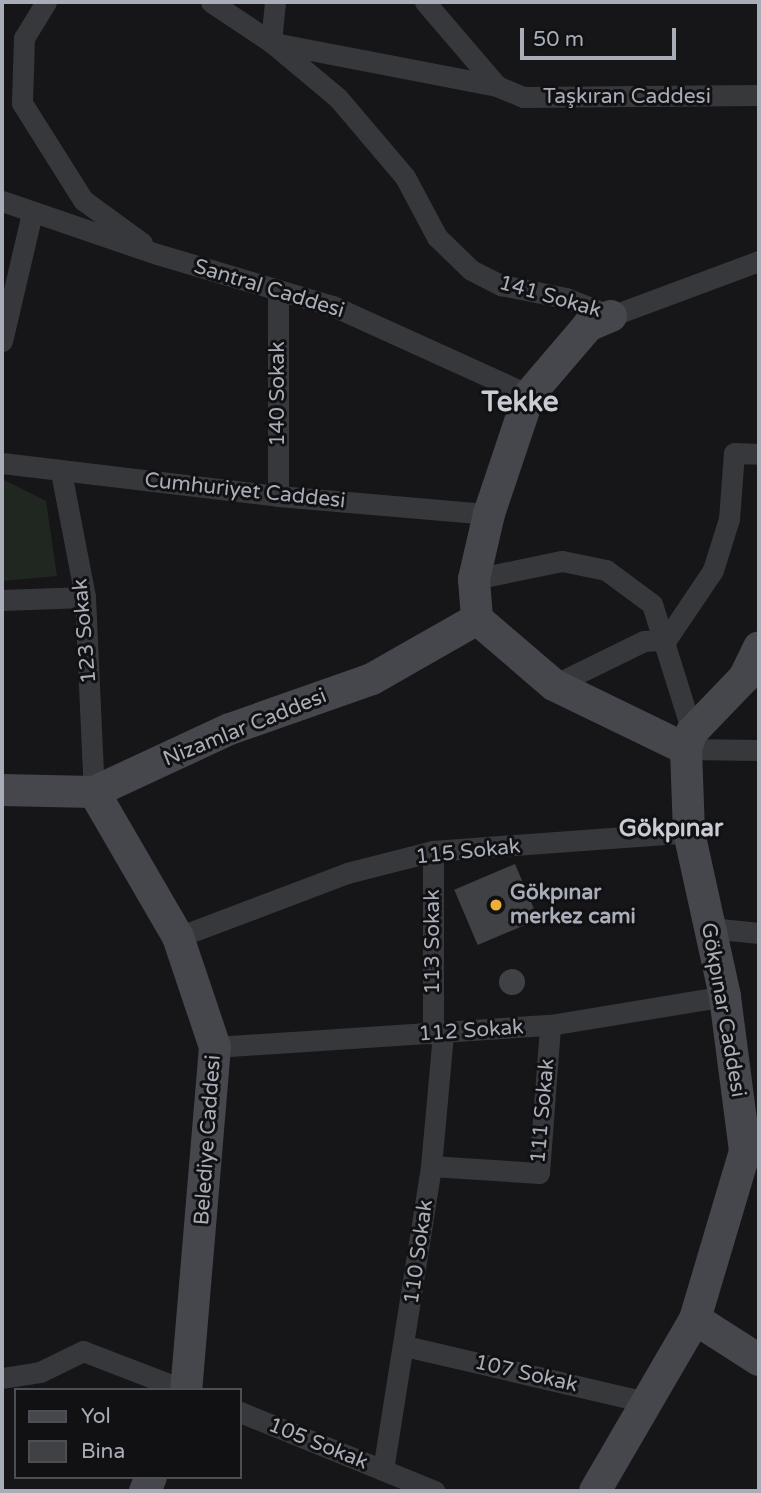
<!DOCTYPE html>
<meta charset="utf-8">
<style>
body{margin:0}
#map{position:relative;width:761px;height:1493px;overflow:hidden;background:#161618;font-family:"Varela Round",sans-serif}
div>[style]{position:absolute}
.green>*{inset:0;background:#202721}
.building>*{inset:0;background:#404144;transform-origin:0 0}
.round{border-radius:50%}
.street>*{height:21px;margin:-10.5px;padding:0 10.5px;transform-origin:10.5px;border-radius:10.5px;background:#37383c}
.secondary>*{height:32px;margin:-16px;padding:0 16px;transform-origin:16px;border-radius:16px;background:#45474c}
.dots>*{width:19px;height:19px;translate:-50% -50%;box-sizing:border-box;border:4px solid #111113;border-radius:50%}
span{translate:-50% -50%;white-space:nowrap;text-align:center;line-height:1.15;-webkit-text-stroke:6px #111113;paint-order:stroke}
.street-label{font-size:21px;color:#a8adb7}
.poi-label{font-size:21px;color:#a8adb7;font-weight:700}
.left{translate:0 -50%;text-align:left}
.quarter-label{font-size:24px;color:#c9ccd3;font-weight:700}
.district-label{font-size:28px;color:#c9ccd3;font-weight:700}
.frame{position:absolute;inset:0;border:4px solid #a8adb7;pointer-events:none}
.legend{position:absolute;left:14px;top:1388px;width:228px;height:91px;box-sizing:border-box;background:#111113;border:2px solid #4d4f55;margin:0;padding:9px 12px;list-style:none;font-size:21px;color:#a8adb7}
.legend li{display:flex;align-items:center;gap:14px;height:35px}
.legend b{width:35px;border:2px solid #4d4f55}
.scale{position:absolute;left:520px;top:28px;width:156px;height:32px;box-sizing:border-box;border:4px solid #a8adb7;border-top:0;padding-left:9px;font-size:21px;line-height:24px;white-space:nowrap;color:#a8adb7;-webkit-text-stroke:5px #111113;paint-order:stroke}
</style>
<div id="map">
<div class="green">
<div style="clip-path:polygon(2px 479px,46px 501px,57px 576px,2px 581px)"></div>
</div>
<div class="building">
<div style="left:515px;top:864px;width:60px;height:66px;rotate:67deg"></div>
<div class="round" style="left:499px;top:969px;width:26px;height:26px"></div>
</div>
<div class="street">
<div style="left:46px;top:2px;width:42px;rotate:121.4deg"></div>
<div style="left:24px;top:38px;width:65px;rotate:91.8deg"></div>
<div style="left:22px;top:103px;width:115px;rotate:57.8deg"></div>
<div style="left:83px;top:200px;width:73px;rotate:36.1deg"></div>
<div style="left:211px;top:2px;width:72px;rotate:33.7deg"></div>
<div style="left:271px;top:42px;width:87px;rotate:39.9deg"></div>
<div style="left:338px;top:98px;width:104px;rotate:49.7deg"></div>
<div style="left:405px;top:177px;width:68px;rotate:61.9deg"></div>
<div style="left:437px;top:237px;width:47px;rotate:44.1deg"></div>
<div style="left:471px;top:270px;width:34px;rotate:27deg"></div>
<div style="left:501px;top:285px;width:66px;rotate:11.3deg"></div>
<div style="left:566px;top:298px;width:48px;rotate:21.8deg"></div>
<div style="left:611px;top:316px;width:158px;rotate:-20.4deg"></div>
<div style="left:425px;top:2px;width:111px;rotate:49.4deg"></div>
<div style="left:271px;top:42px;width:40px;rotate:-84.3deg"></div>
<div style="left:274px;top:43px;width:227px;rotate:10.9deg"></div>
<div style="left:497px;top:86px;width:28px;rotate:23deg"></div>
<div style="left:523px;top:97px;width:236px;rotate:-0.5deg"></div>
<div style="left:2px;top:201px;width:164px;rotate:18.9deg"></div>
<div style="left:157px;top:254px;width:184px;rotate:16.5deg"></div>
<div style="left:333px;top:306px;width:215px;rotate:24.4deg"></div>
<div style="left:278px;top:291px;width:205px;rotate:90deg"></div>
<div style="left:2px;top:341px;width:131px;rotate:-76.8deg"></div>
<div style="left:2px;top:463px;width:278px;rotate:6.8deg"></div>
<div style="left:278px;top:496px;width:212px;rotate:4.9deg"></div>
<div style="left:61px;top:472px;width:127px;rotate:79.1deg"></div>
<div style="left:85px;top:597px;width:195px;rotate:87.4deg"></div>
<div style="left:474px;top:579px;width:90px;rotate:-11.6deg"></div>
<div style="left:562px;top:561px;width:45px;rotate:11.6deg"></div>
<div style="left:606px;top:570px;width:57px;rotate:36.5deg"></div>
<div style="left:652px;top:604px;width:134px;rotate:72.6deg"></div>
<div style="left:2px;top:600px;width:83px;rotate:-2.1deg"></div>
<div style="left:666px;top:640px;width:84px;rotate:-56.1deg"></div>
<div style="left:713px;top:570px;width:53px;rotate:-72.6deg"></div>
<div style="left:729px;top:519px;width:66px;rotate:-85.7deg"></div>
<div style="left:734px;top:453px;width:25px;rotate:2deg"></div>
<div style="left:554px;top:685px;width:100px;rotate:-26.1deg"></div>
<div style="left:644px;top:641px;width:22px;rotate:-3deg"></div>
<div style="left:686px;top:749px;width:73px;rotate:0.8deg"></div>
<div style="left:710px;top:928px;width:49px;rotate:5.8deg"></div>
<div style="left:178px;top:937px;width:181px;rotate:-20.7deg"></div>
<div style="left:347px;top:873px;width:89px;rotate:-14.3deg"></div>
<div style="left:433px;top:851px;width:257px;rotate:-4.2deg"></div>
<div style="left:433px;top:1034px;width:183px;rotate:-90deg"></div>
<div style="left:215px;top:1047px;width:336px;rotate:-3.8deg"></div>
<div style="left:550px;top:1025px;width:177px;rotate:-9.4deg"></div>
<div style="left:431px;top:1166px;width:108px;rotate:3.7deg"></div>
<div style="left:539px;top:1173px;width:148px;rotate:-85.7deg"></div>
<div style="left:405px;top:1346px;width:247px;rotate:13.1deg"></div>
<div style="left:2px;top:1378px;width:38px;rotate:-9deg"></div>
<div style="left:40px;top:1372px;width:48px;rotate:-26deg"></div>
<div style="left:83px;top:1351px;width:108px;rotate:21.1deg"></div>
<div style="left:240px;top:1412px;width:210px;rotate:22.1deg"></div>
<div style="left:383px;top:1470px;width:308px;rotate:-81deg"></div>
<div style="left:431px;top:1166px;width:134px;rotate:-84.8deg"></div>
</div>
<div class="secondary">
<div style="left:611px;top:316px;width:25px;rotate:157deg"></div>
<div style="left:588px;top:326px;width:91px;rotate:130.5deg"></div>
<div style="left:529px;top:395px;width:126px;rotate:108.6deg"></div>
<div style="left:489px;top:514px;width:67px;rotate:103deg"></div>
<div style="left:474px;top:579px;width:40px;rotate:85.7deg"></div>
<div style="left:477px;top:619px;width:101px;rotate:40.6deg"></div>
<div style="left:554px;top:685px;width:147px;rotate:25.9deg"></div>
<div style="left:2px;top:790px;width:92px;rotate:1.2deg"></div>
<div style="left:94px;top:792px;width:150px;rotate:-24.9deg"></div>
<div style="left:230px;top:729px;width:151px;rotate:-19.4deg"></div>
<div style="left:372px;top:679px;width:121px;rotate:-29.7deg"></div>
<div style="left:94px;top:792px;width:168px;rotate:59.9deg"></div>
<div style="left:178px;top:937px;width:116px;rotate:71.4deg"></div>
<div style="left:215px;top:1047px;width:344px;rotate:94.8deg"></div>
<div style="left:695px;top:1319px;width:76px;rotate:32.6deg"></div>
<div style="left:145px;top:1491px;width:15px;rotate:-67deg"></div>
<div style="left:595px;top:1491px;width:199px;rotate:-59.8deg"></div>
<div style="left:695px;top:1319px;width:175px;rotate:-73.4deg"></div>
<div style="left:745px;top:1151px;width:156px;rotate:-97.4deg"></div>
<div style="left:725px;top:996px;width:168px;rotate:-102.4deg"></div>
<div style="left:689px;top:832px;width:83px;rotate:-92.1deg"></div>
<div style="left:686px;top:749px;width:18px;rotate:-71deg"></div>
<div style="left:692px;top:732px;width:75px;rotate:-46.1deg"></div>
<div style="left:744px;top:678px;width:34px;rotate:-64deg"></div>
</div>
<div class="dots">
<div style="left:496px;top:905px;background:#edaf39"></div>
</div>
<div class="street-label">
<span style="left:627px;top:97px">Taşkıran Caddesi</span>
<span style="left:269px;top:289px;rotate:17deg">Santral Caddesi</span>
<span style="left:550px;top:297px;rotate:16deg">141 Sokak</span>
<span style="left:278px;top:394px;rotate:-90deg">140 Sokak</span>
<span style="left:245px;top:491px;rotate:6deg">Cumhuriyet Caddesi</span>
<span style="left:85px;top:631px;rotate:-95deg">123 Sokak</span>
<span style="left:245px;top:728px;rotate:-22deg">Nizamlar Caddesi</span>
<span style="left:468px;top:852px;rotate:-6deg">115 Sokak</span>
<span style="left:433px;top:942px;rotate:-90deg">113 Sokak</span>
<span style="left:723px;top:1010px;rotate:80deg">Gökpınar Caddesi</span>
<span style="left:471px;top:1031px;rotate:-4deg">112 Sokak</span>
<span style="left:543px;top:1111px;rotate:-85deg">111 Sokak</span>
<span style="left:208px;top:1140px;rotate:-86deg">Belediye Caddesi</span>
<span style="left:419px;top:1252px;rotate:-82deg">110 Sokak</span>
<span style="left:526px;top:1374px;rotate:13deg">107 Sokak</span>
<span style="left:318px;top:1444px;rotate:22deg">105 Sokak</span>
</div>
<div class="poi-label">
<span class="left" style="left:510px;top:905px">Gökpınar<br>merkez cami</span>
</div>
<div class="quarter-label">
<span style="left:671px;top:829px">Gökpınar</span>
</div>
<div class="district-label">
<span style="left:520px;top:402px">Tekke</span>
</div>
<div class="frame"></div>
<ul class="legend">
<li><b style="height:9px;background:#45474c"></b>Yol</li>
<li><b style="height:19px;background:#404144"></b>Bina</li>
</ul>
<div class="scale">50 m</div>
</div>
